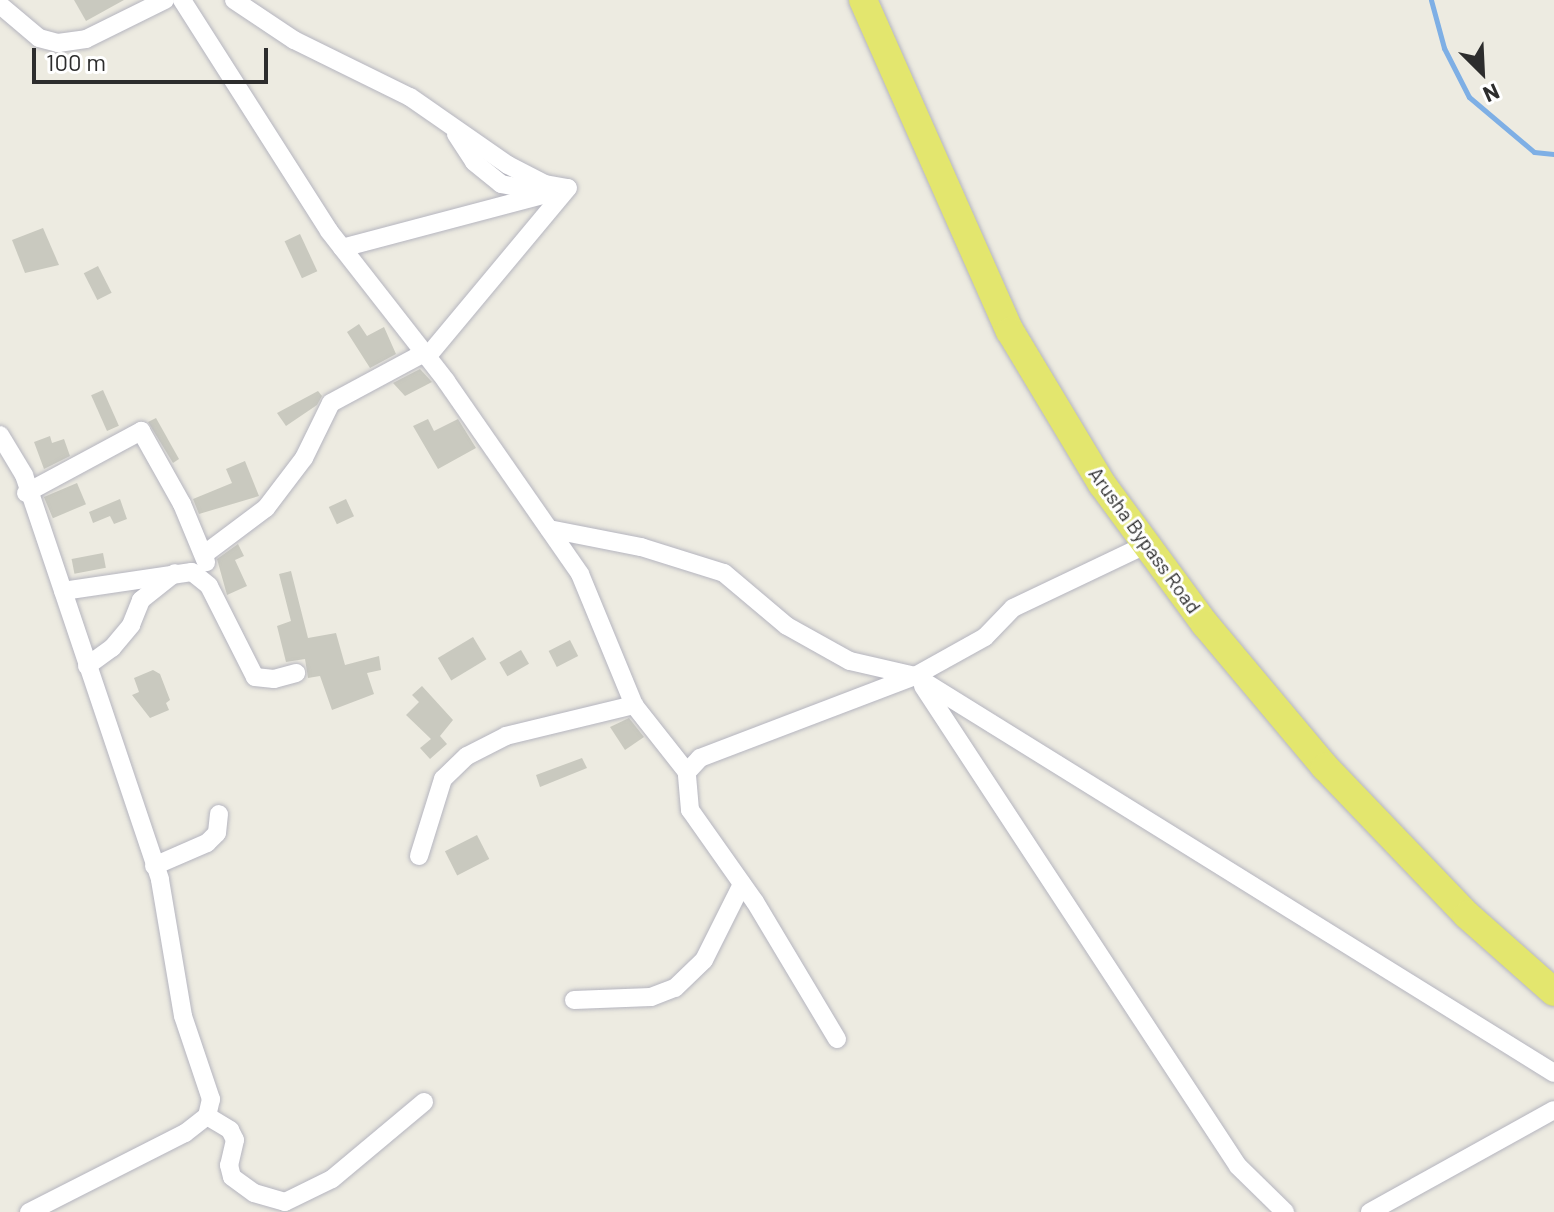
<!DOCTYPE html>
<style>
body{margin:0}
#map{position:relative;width:1554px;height:1212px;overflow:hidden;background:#edebe1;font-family:Barlow,sans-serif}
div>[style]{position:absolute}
.stream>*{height:5px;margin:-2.5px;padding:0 2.5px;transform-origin:2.5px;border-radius:2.5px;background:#7eafe5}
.building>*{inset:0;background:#c9c9bf;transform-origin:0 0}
.roads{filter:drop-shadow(0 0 2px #b5b5bf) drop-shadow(0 0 2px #b5b5bf)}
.street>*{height:18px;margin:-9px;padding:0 9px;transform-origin:9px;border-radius:9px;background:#fff}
.primary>*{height:28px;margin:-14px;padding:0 14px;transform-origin:14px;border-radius:14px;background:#e3e66e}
span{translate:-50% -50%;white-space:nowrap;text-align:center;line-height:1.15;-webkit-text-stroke:6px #fff;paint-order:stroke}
.street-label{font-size:20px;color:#2d2d2d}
.north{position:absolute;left:1442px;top:32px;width:80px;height:80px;-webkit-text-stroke:6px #fff;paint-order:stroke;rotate:156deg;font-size:22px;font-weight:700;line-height:32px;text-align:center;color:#2d2d2d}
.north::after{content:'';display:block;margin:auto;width:28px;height:36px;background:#2d2d2d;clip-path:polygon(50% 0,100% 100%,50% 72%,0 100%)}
.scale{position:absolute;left:32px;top:48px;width:236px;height:36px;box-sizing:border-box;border:4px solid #2d2d2d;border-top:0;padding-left:10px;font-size:24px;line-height:28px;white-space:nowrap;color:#2d2d2d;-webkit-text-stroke:6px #fff;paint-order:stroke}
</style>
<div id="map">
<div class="stream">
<div style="left:1431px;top:0;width:50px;rotate:74.8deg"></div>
<div style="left:1444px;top:48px;width:55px;rotate:63deg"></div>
<div style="left:1469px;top:97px;width:85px;rotate:40.2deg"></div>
<div style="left:1534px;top:152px;width:20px;rotate:6deg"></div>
</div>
<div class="building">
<div style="clip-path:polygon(74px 0,124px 0,86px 21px)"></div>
<div style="clip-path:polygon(43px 228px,59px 265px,25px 273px,12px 240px)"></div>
<div style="left:300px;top:234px;width:41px;height:17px;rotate:65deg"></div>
<div style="left:98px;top:266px;width:30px;height:16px;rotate:63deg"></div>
<div style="clip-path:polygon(359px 324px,367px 336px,384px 327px,396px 354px,370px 368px,347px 332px)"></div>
<div style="clip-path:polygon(420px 369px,432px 382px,405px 396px,393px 383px)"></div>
<div style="left:103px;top:390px;width:39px;height:13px;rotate:66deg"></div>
<div style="clip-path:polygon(318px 391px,322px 396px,317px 405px,286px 426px,277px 413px)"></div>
<div style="clip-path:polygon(156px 418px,179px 459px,173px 463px,148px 422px)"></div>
<div style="clip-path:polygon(428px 419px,434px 431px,458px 419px,476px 448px,438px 469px,413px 426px)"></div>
<div style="clip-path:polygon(50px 436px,52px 443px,64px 439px,70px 456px,44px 469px,34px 442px)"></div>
<div style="clip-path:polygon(245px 461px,259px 496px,199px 514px,193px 499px,232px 483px,226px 469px)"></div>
<div style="left:77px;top:483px;width:23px;height:36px;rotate:67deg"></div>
<div style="clip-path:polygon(120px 499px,127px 519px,114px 524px,110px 516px,93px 523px,89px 512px)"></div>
<div style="left:346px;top:499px;width:19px;height:19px;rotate:65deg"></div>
<div style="clip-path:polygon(238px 544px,244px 556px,235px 560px,247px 586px,227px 595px,217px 559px)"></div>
<div style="left:103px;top:553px;width:15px;height:32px;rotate:79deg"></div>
<div style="clip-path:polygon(291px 571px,308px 638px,336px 633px,345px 665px,379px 656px,381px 670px,367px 673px,374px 694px,332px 710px,320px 676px,308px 678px,305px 659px,286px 662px,277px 626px,291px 621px,279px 574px)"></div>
<div style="left:473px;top:637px;width:26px;height:41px;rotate:59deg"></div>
<div style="left:570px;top:640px;width:18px;height:24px;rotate:63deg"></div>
<div style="left:521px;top:650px;width:16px;height:25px;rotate:60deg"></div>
<div style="clip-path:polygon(153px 670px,160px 674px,170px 700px,166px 703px,169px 710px,150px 718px,132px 695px,139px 692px,134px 678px)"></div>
<div style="clip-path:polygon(422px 686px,453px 720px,440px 736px,447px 744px,430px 759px,420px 748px,431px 739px,406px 715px,419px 702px,412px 695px)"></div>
<div style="clip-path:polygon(629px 718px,644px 737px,625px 750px,610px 727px)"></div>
<div style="clip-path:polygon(582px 758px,587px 768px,540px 787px,536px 775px)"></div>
<div style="left:477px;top:835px;width:27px;height:36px;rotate:63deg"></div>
</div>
<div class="roads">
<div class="street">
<div style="left:182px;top:0;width:274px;rotate:57.5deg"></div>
<div style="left:329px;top:231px;width:190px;rotate:52deg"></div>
<div style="left:446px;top:381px;width:235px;rotate:55.2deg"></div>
<div style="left:580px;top:574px;width:142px;rotate:67.6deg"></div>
<div style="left:634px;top:705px;width:85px;rotate:51.7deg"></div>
<div style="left:234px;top:0;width:72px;rotate:33.7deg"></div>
<div style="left:294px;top:40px;width:129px;rotate:26.2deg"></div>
<div style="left:410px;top:97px;width:119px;rotate:34.8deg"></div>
<div style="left:508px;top:165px;width:42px;rotate:27.2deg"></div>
<div style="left:545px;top:184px;width:23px;rotate:10deg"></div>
<div style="left:0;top:5px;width:51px;rotate:40.2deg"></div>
<div style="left:39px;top:38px;width:20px;rotate:15deg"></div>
<div style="left:58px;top:43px;width:28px;rotate:-8deg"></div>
<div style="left:86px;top:39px;width:88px;rotate:-26.3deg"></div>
<div style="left:456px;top:134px;width:33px;rotate:57deg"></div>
<div style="left:474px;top:162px;width:35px;rotate:39deg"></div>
<div style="left:501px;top:184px;width:42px;rotate:11deg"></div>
<div style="left:342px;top:248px;width:228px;rotate:-14.8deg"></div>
<div style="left:427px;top:357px;width:220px;rotate:-50.2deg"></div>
<div style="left:0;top:435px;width:47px;rotate:59deg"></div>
<div style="left:24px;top:475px;width:427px;rotate:71.4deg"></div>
<div style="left:160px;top:880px;width:138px;rotate:80.4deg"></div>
<div style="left:183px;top:1016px;width:88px;rotate:71.4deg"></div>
<div style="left:211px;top:1099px;width:17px;rotate:103deg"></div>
<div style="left:207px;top:1116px;width:28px;rotate:142deg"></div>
<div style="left:185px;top:1133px;width:175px;rotate:153.1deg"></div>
<div style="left:26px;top:493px;width:131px;rotate:-28.3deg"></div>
<div style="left:141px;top:431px;width:84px;rotate:60.7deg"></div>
<div style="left:182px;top:504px;width:63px;rotate:67.5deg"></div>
<div style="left:549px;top:529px;width:94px;rotate:11.1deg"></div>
<div style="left:641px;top:547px;width:87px;rotate:17.4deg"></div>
<div style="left:724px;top:573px;width:82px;rotate:40.1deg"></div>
<div style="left:787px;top:626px;width:72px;rotate:29.1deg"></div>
<div style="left:850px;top:661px;width:67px;rotate:13deg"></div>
<div style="left:915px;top:676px;width:752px;rotate:31.85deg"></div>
<div style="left:206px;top:553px;width:75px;rotate:-36.9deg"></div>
<div style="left:266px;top:508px;width:63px;rotate:-52.8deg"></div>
<div style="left:304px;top:458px;width:61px;rotate:-63.9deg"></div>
<div style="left:331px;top:403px;width:106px;rotate:-28.3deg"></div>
<div style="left:63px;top:591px;width:130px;rotate:-8.4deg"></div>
<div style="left:192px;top:572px;width:22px;rotate:39deg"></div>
<div style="left:209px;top:586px;width:102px;rotate:63.2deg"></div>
<div style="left:255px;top:677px;width:19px;rotate:6deg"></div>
<div style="left:274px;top:679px;width:23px;rotate:-15deg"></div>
<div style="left:87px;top:666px;width:31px;rotate:-36deg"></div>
<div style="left:112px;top:648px;width:30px;rotate:-50deg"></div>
<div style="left:131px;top:625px;width:27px;rotate:-68deg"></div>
<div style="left:141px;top:600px;width:43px;rotate:-38.5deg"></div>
<div style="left:923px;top:686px;width:574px;rotate:56.73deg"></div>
<div style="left:1238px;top:1166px;width:66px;rotate:44.4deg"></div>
<div style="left:419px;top:856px;width:81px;rotate:-72.7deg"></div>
<div style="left:443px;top:779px;width:33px;rotate:-44deg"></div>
<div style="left:467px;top:756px;width:44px;rotate:-27.1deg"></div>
<div style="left:506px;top:736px;width:132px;rotate:-13.6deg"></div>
<div style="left:154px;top:866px;width:58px;rotate:-23.5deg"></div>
<div style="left:207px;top:843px;width:14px;rotate:-45deg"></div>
<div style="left:217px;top:833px;width:19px;rotate:-84deg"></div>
<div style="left:574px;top:1000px;width:77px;rotate:-2.2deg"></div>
<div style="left:651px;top:997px;width:26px;rotate:-21deg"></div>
<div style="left:675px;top:988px;width:40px;rotate:-44deg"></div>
<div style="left:704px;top:960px;width:85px;rotate:-63.4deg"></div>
<div style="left:837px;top:1039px;width:160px;rotate:-120.9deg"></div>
<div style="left:755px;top:902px;width:113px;rotate:-125.2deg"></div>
<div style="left:690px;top:810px;width:38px;rotate:-95deg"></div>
<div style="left:687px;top:772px;width:19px;rotate:-47deg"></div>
<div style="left:700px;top:758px;width:230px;rotate:-20.9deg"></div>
<div style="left:915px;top:676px;width:80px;rotate:-29.1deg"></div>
<div style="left:985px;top:637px;width:40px;rotate:-46deg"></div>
<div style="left:1013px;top:608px;width:146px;rotate:-25.5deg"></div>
<div style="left:207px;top:1116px;width:27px;rotate:31deg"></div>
<div style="left:230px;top:1130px;width:11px;rotate:63deg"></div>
<div style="left:235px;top:1140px;width:26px;rotate:103deg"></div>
<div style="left:229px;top:1165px;width:12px;rotate:76deg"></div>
<div style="left:232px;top:1177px;width:27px;rotate:36deg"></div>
<div style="left:254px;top:1193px;width:32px;rotate:16deg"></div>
<div style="left:285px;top:1202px;width:52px;rotate:-26.1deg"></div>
<div style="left:332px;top:1179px;width:120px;rotate:-39.9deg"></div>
<div style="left:1370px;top:1212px;width:210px;rotate:-29deg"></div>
</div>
<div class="primary">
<div style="left:863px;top:0;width:362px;rotate:66.1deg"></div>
<div style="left:1010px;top:331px;width:179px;rotate:59deg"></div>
<div style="left:1102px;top:484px;width:174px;rotate:53.7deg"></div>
<div style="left:1205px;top:624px;width:187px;rotate:50deg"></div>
<div style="left:1325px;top:767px;width:205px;rotate:46.2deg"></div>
<div style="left:1467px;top:915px;width:116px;rotate:41.5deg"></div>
</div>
</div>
<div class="street-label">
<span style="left:1145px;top:540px;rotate:54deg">Arusha Bypass Road</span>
</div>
<div class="north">N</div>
<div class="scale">100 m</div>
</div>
